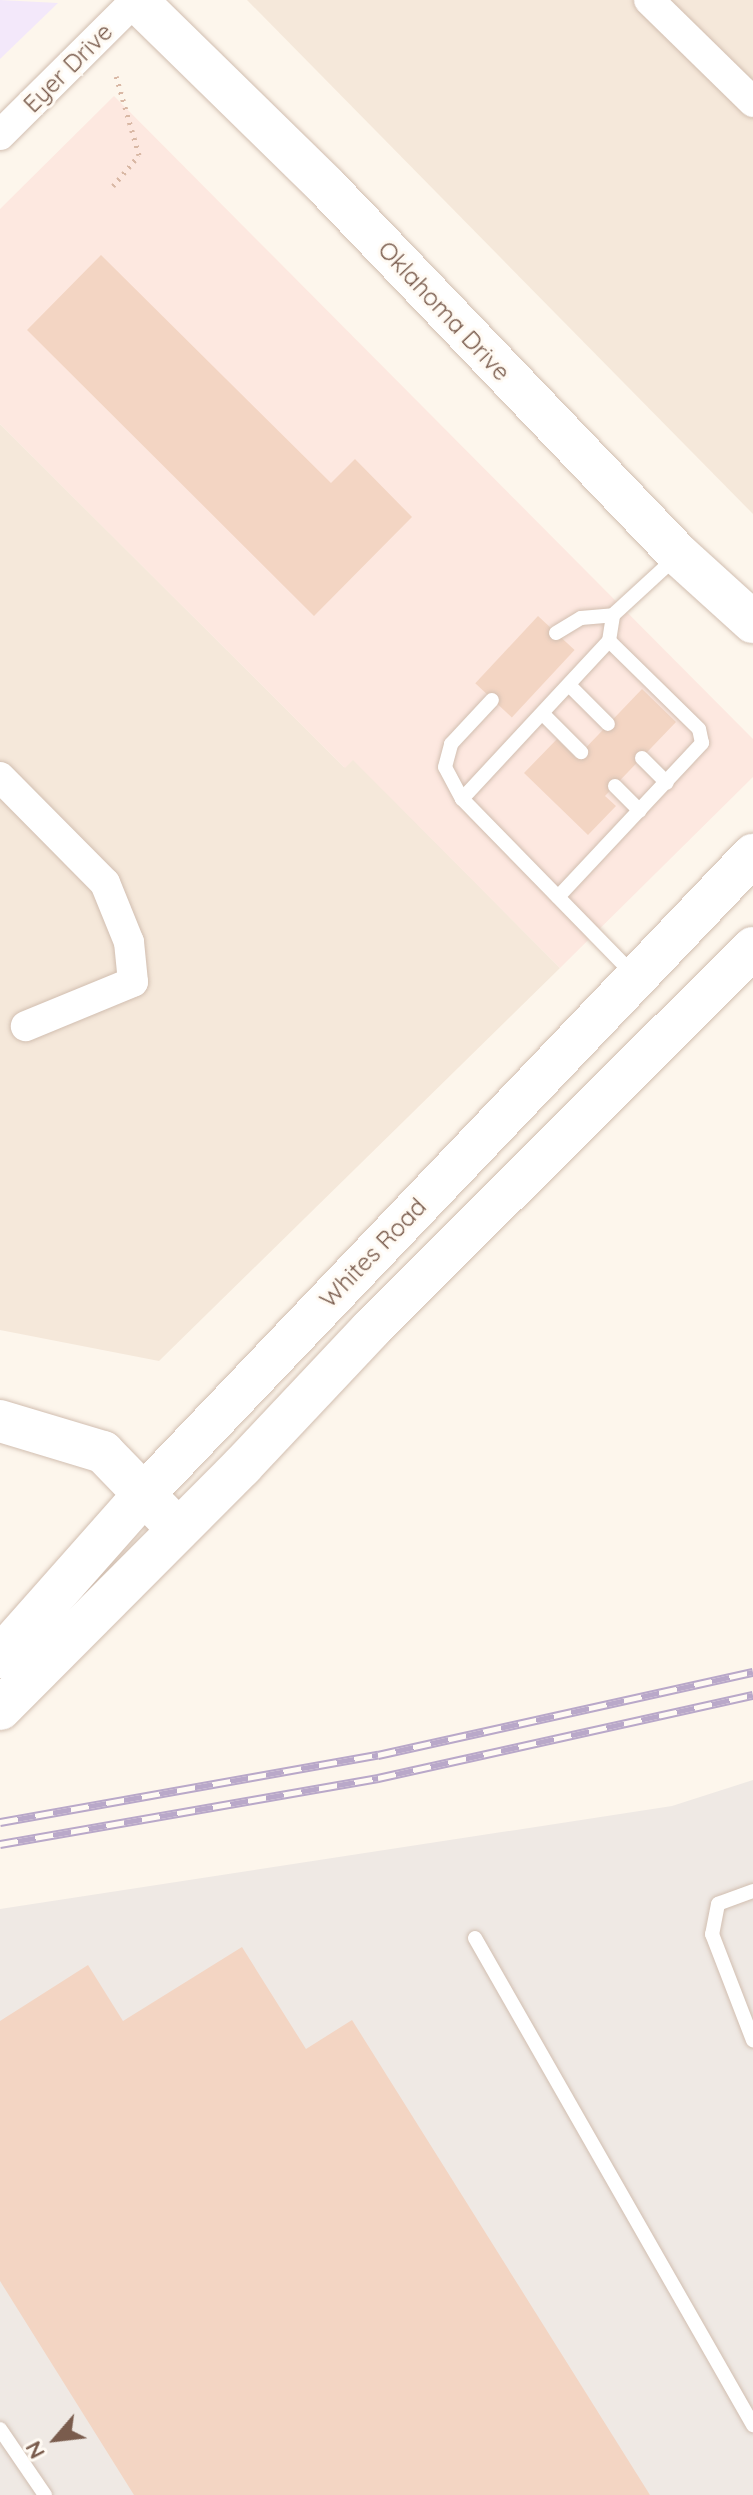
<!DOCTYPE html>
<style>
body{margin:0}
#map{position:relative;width:753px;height:2495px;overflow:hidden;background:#fdf6ec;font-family:Quicksand,sans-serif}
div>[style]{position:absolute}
.residential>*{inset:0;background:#f5e8da}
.commercial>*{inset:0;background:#fde8e0}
.industrial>*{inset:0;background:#efe9e4}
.education>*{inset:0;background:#f3e8fa}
.building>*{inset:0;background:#f3d5c3;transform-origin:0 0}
.path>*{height:5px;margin-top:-2.5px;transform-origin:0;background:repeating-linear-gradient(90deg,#d9b8a5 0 2px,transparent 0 8px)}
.roads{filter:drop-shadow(0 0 2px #d1beb0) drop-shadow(0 0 2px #d1beb0)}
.lane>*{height:14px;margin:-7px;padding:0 7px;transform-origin:7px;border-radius:7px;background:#fff}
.street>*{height:30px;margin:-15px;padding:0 15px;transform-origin:15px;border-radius:15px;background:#fff}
.secondary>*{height:42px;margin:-21px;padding:0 21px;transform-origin:21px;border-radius:21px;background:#fff}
.rail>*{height:9px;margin-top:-4.5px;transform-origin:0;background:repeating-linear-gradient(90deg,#fffaf3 0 18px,#b9a8c9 0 36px);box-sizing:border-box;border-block:2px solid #b9a8c9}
span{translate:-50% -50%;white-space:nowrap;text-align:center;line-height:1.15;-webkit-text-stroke:6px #fffaf3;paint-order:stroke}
.street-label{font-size:24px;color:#7a5c4d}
.north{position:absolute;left:16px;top:2399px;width:80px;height:80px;-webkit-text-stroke:6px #fffaf3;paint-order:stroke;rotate:242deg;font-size:22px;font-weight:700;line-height:32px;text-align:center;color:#7a5c4d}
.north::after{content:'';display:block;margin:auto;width:28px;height:36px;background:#7a5c4d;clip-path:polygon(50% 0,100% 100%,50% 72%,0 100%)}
</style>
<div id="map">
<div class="residential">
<div style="clip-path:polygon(247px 0,753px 0,753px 514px)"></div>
<div style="clip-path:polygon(0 424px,344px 767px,353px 759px,560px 968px,159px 1361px,0 1330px)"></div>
</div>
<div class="commercial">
<div style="clip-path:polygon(114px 96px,753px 739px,753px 777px,560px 968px,353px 760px,345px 768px,0 424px,0 209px)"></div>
</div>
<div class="industrial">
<div style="clip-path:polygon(753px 1780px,753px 2495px,0 2495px,0 1909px,672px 1806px)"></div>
</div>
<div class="education">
<div style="clip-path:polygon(0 0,58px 3px,0 59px)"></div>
</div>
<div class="building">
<div style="clip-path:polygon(101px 255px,331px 483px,355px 459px,412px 517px,314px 616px,27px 330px)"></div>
<div style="left:538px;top:616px;width:50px;height:92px;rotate:43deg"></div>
<div style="clip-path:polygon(642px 689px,676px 722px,605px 796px,616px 806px,588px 835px,524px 773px,557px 739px,576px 758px)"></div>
<div style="clip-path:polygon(242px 1947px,306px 2049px,352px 2020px,650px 2495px,134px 2495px,0 2281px,0 2021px,88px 1965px,123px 2021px)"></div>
</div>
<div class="path">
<div style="left:113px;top:186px;width:40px;rotate:-50deg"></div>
<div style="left:139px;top:155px;width:82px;rotate:-106.2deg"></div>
</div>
<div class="roads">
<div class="lane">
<div style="left:556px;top:633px;width:29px;rotate:-31deg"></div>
<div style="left:581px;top:618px;width:32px;rotate:-5deg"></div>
<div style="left:569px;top:685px;width:55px;rotate:45deg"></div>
<div style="left:543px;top:714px;width:54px;rotate:45deg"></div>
<div style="left:642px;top:758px;width:35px;rotate:45deg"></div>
<div style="left:615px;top:786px;width:35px;rotate:45deg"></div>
<div style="left:462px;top:799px;width:36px;rotate:-118deg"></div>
<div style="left:445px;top:767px;width:24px;rotate:-75deg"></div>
<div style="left:451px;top:744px;width:60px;rotate:-47deg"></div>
<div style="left:558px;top:897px;width:211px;rotate:-46.9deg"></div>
<div style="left:702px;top:743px;width:14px;rotate:-102deg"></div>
<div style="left:699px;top:729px;width:126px;rotate:-135.6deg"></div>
<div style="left:635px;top:976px;width:248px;rotate:-134.3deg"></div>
<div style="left:462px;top:799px;width:216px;rotate:-47.1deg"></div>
<div style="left:609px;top:641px;width:26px;rotate:-81deg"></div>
<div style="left:613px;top:615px;width:86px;rotate:-42.6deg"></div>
<div style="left:753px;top:1891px;width:37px;rotate:160deg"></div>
<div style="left:718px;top:1904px;width:31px;rotate:101deg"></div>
<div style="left:712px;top:1934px;width:114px;rotate:68.9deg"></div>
<div style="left:475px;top:1938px;width:561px;rotate:60.28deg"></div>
<div style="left:0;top:2429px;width:80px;rotate:55.7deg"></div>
</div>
<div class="street">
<div style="left:649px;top:0;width:146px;rotate:44.4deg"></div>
<div style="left:0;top:135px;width:192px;rotate:-44.8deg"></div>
<div style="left:0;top:777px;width:149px;rotate:45.3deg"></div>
<div style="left:105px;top:883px;width:64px;rotate:67.9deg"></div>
<div style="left:129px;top:942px;width:40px;rotate:84.3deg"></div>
<div style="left:133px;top:982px;width:116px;rotate:157.6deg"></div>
</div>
<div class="secondary">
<div style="left:136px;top:0;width:266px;rotate:44.4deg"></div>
<div style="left:326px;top:186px;width:511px;rotate:46.27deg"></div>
<div style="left:679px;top:555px;width:100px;rotate:42.2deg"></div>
<div style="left:0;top:1421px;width:108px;rotate:16.8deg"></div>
<div style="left:103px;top:1452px;width:88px;rotate:45.9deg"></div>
<div style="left:0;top:1657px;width:217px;rotate:-48.5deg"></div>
<div style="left:144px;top:1494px;width:883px;rotate:-46.38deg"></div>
<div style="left:0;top:1709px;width:343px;rotate:-45.1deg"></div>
<div style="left:242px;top:1466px;width:187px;rotate:-46.7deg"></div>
<div style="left:370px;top:1330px;width:541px;rotate:-44.93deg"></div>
</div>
</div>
<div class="rail">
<div style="left:0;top:1822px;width:384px;rotate:-10.1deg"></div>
<div style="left:378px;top:1755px;width:384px;rotate:-12.5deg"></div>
<div style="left:0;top:1844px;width:384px;rotate:-9.9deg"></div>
<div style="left:378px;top:1778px;width:384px;rotate:-12.5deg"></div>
</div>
<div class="street-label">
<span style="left:68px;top:68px;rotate:-45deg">Eyer Drive</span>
<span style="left:444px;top:311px;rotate:47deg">Oklahoma Drive</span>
<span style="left:373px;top:1253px;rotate:-46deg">Whites Road</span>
</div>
<div class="north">N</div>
</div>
